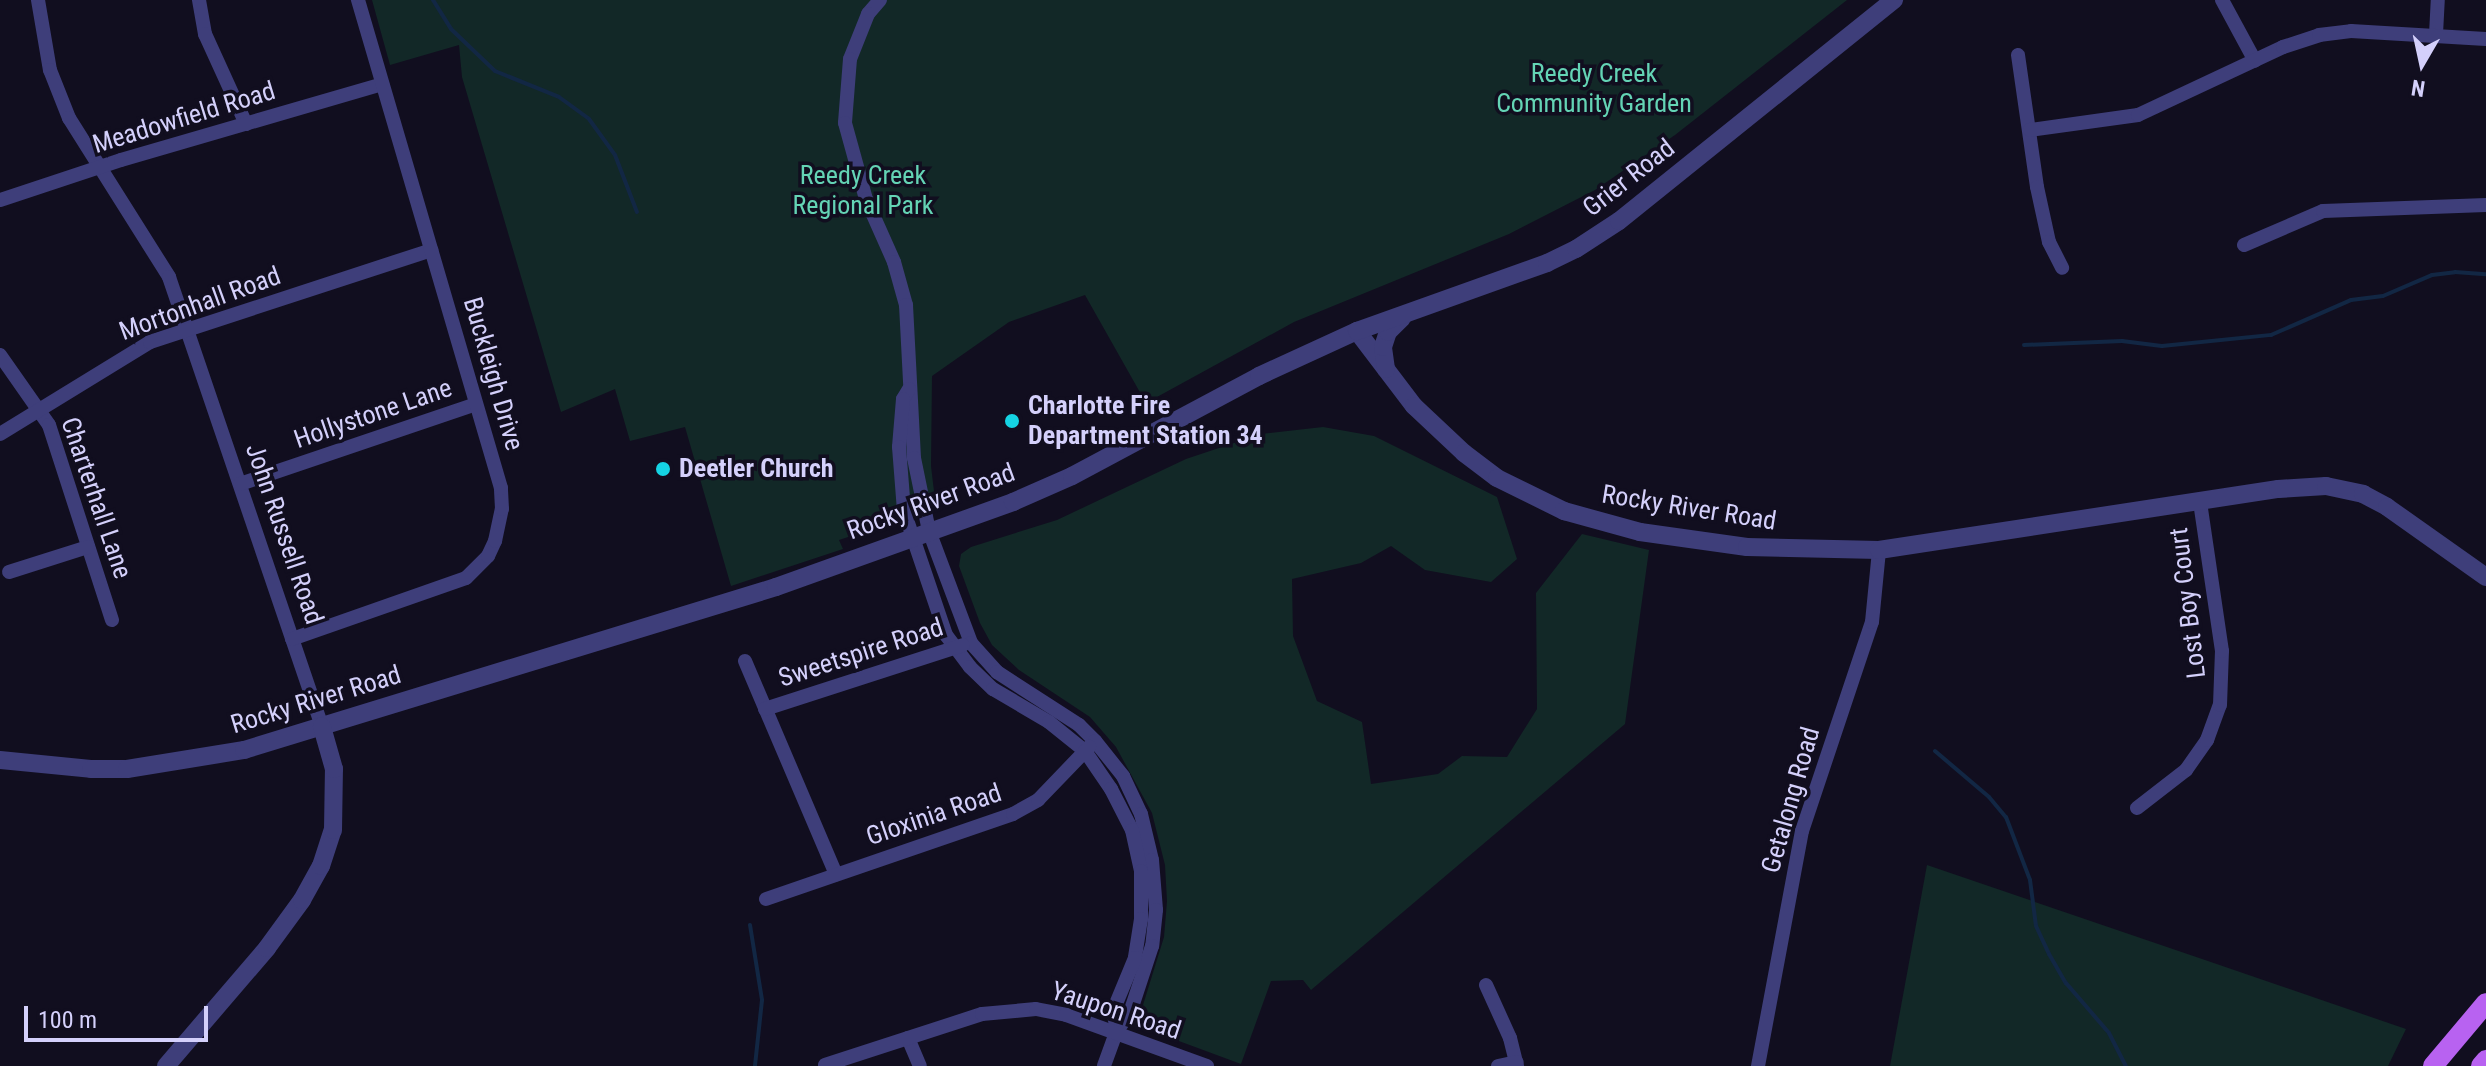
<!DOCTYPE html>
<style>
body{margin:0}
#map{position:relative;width:2486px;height:1066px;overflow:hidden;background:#110e1f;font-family:"Roboto Condensed",sans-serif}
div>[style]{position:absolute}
.green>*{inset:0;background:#122827}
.stream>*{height:4px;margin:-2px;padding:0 2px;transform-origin:2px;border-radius:2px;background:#122744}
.minor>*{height:14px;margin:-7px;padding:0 7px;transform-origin:7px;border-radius:7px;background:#3e3e7a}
.tertiary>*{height:18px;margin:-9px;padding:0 9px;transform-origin:9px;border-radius:9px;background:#3e3e7a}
.primary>*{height:20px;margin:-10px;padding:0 10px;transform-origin:10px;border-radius:10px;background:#b862f1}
.dots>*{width:22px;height:22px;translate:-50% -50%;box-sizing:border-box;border:4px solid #110e1f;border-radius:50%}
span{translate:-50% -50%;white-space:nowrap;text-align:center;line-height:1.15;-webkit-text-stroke:7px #110e1f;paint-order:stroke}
.park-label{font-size:26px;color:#64d4b5}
.street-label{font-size:26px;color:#d4d0fb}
.poi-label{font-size:26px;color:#d4d0fb;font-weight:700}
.left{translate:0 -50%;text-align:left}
.north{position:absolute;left:2382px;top:24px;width:80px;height:80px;-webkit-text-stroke:6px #110e1f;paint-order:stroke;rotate:189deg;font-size:22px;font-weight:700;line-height:32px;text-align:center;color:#d4d0fb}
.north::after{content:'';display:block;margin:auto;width:28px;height:36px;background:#d4d0fb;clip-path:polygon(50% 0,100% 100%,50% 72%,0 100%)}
.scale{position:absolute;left:24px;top:1006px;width:184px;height:36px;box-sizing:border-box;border:4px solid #d4d0fb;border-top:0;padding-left:10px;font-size:24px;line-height:28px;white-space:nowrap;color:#d4d0fb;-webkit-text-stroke:6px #110e1f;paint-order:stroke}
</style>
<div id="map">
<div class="green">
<div style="clip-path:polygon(372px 0,1847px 0,1675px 135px,1595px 190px,1509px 234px,1294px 322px,1146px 403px,1085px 295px,1009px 322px,932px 376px,931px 466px,936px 508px,839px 540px,843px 549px,731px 586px,685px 427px,630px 441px,615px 389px,561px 412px,462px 77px,459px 45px,390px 65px)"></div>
<div style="clip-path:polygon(1323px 427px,1374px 436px,1497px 497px,1517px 559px,1491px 582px,1425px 570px,1391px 546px,1361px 563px,1292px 579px,1293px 636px,1317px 701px,1362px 722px,1371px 784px,1438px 774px,1462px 756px,1507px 757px,1537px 709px,1536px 593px,1582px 534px,1649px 550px,1625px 724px,1311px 990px,1303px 980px,1271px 981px,1241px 1064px,1141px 1027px,1139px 1018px,1164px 937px,1167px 901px,1165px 865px,1152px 813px,1116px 747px,1090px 717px,1019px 670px,992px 645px,980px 623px,959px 566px,961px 554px,971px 547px,1057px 520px,1186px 459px,1261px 434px)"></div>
<div style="clip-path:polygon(1927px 865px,2205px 960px,2406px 1029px,2388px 1066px,1890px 1066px)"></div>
</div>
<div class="stream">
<div style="left:433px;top:0;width:34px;rotate:58deg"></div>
<div style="left:451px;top:29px;width:61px;rotate:43.7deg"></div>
<div style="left:495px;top:71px;width:69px;rotate:22.1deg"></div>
<div style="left:559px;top:97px;width:37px;rotate:36deg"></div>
<div style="left:589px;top:119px;width:44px;rotate:54.2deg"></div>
<div style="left:615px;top:155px;width:61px;rotate:68.9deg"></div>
<div style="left:2024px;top:345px;width:98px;rotate:-2.3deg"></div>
<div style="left:2122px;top:341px;width:40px;rotate:7.1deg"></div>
<div style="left:2162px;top:346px;width:110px;rotate:-5.8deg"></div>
<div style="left:2271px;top:335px;width:87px;rotate:-23.6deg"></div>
<div style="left:2351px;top:300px;width:32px;rotate:-7deg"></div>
<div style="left:2383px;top:296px;width:53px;rotate:-23.2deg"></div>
<div style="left:2432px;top:275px;width:23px;rotate:-7deg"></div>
<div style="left:2455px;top:272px;width:31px;rotate:4deg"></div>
<div style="left:1935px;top:751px;width:71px;rotate:40.4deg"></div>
<div style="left:1989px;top:797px;width:26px;rotate:50deg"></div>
<div style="left:2006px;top:817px;width:67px;rotate:69.1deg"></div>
<div style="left:2030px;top:880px;width:46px;rotate:82.6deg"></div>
<div style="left:2036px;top:926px;width:31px;rotate:65deg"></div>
<div style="left:2049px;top:954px;width:34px;rotate:60deg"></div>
<div style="left:2066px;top:983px;width:66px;rotate:49.3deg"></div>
<div style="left:2109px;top:1033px;width:37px;rotate:63deg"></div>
<div style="left:750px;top:925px;width:76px;rotate:80.9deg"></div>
<div style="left:762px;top:1000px;width:66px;rotate:96.1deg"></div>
</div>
<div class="minor">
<div style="left:38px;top:0;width:71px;rotate:80.3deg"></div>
<div style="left:50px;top:70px;width:52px;rotate:68.4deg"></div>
<div style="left:69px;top:118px;width:188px;rotate:57.8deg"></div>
<div style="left:169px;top:277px;width:475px;rotate:71.2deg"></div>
<div style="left:199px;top:0;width:35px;rotate:80deg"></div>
<div style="left:205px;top:34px;width:99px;rotate:65.5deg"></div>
<div style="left:880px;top:0;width:18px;rotate:131deg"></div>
<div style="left:868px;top:14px;width:48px;rotate:111.8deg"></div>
<div style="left:850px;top:59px;width:64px;rotate:94.5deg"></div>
<div style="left:845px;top:123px;width:79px;rotate:74.6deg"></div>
<div style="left:866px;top:199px;width:69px;rotate:66deg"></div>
<div style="left:894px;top:262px;width:45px;rotate:74.4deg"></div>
<div style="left:906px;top:305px;width:153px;rotate:87deg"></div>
<div style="left:914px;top:458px;width:75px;rotate:78.4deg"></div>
<div style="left:929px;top:531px;width:120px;rotate:69.4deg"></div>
<div style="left:971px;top:643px;width:39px;rotate:48deg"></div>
<div style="left:997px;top:672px;width:98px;rotate:32.9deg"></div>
<div style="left:1079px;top:725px;width:23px;rotate:45deg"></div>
<div style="left:1095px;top:741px;width:45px;rotate:51.3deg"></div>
<div style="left:1123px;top:776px;width:42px;rotate:64.7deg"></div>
<div style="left:1141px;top:814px;width:47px;rotate:76.6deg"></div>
<div style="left:1152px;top:860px;width:50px;rotate:85.4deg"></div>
<div style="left:1156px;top:910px;width:36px;rotate:96deg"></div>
<div style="left:1152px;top:946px;width:71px;rotate:108.2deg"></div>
<div style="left:1130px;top:1013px;width:21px;rotate:127deg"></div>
<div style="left:1117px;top:1030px;width:38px;rotate:110deg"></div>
<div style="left:2222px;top:0;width:69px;rotate:61.6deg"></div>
<div style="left:2436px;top:34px;width:34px;rotate:-87deg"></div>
<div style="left:2018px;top:55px;width:133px;rotate:81.8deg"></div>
<div style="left:2037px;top:187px;width:56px;rotate:77.7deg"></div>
<div style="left:2049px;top:242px;width:29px;rotate:63deg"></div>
<div style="left:2030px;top:130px;width:109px;rotate:-7.9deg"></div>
<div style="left:2138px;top:115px;width:160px;rotate:-25.1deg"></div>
<div style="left:2283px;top:47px;width:38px;rotate:-18deg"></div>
<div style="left:2319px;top:35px;width:32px;rotate:-7deg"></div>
<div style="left:2351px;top:31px;width:135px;rotate:3.4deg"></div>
<div style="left:0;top:200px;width:127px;rotate:-18.3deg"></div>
<div style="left:121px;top:160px;width:272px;rotate:-16.2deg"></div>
<div style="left:2244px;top:245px;width:86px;rotate:-23.3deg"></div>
<div style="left:2323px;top:211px;width:163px;rotate:-2.1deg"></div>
<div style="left:0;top:355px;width:85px;rotate:55deg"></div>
<div style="left:49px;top:425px;width:205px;rotate:72.1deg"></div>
<div style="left:909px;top:389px;width:12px;rotate:121deg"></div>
<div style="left:903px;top:399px;width:48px;rotate:94.8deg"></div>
<div style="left:899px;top:447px;width:64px;rotate:85.5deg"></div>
<div style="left:904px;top:511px;width:131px;rotate:71.3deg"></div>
<div style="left:946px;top:635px;width:40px;rotate:53deg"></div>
<div style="left:970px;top:667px;width:32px;rotate:44deg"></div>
<div style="left:993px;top:689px;width:65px;rotate:30.5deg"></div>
<div style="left:1049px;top:722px;width:46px;rotate:38.9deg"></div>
<div style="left:1085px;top:751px;width:46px;rotate:55.6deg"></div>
<div style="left:1111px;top:789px;width:46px;rotate:62.9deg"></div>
<div style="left:1132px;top:830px;width:42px;rotate:77.6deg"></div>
<div style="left:1141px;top:871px;width:48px;rotate:90deg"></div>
<div style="left:1141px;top:919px;width:39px;rotate:99deg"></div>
<div style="left:1135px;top:958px;width:57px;rotate:112.5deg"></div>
<div style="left:1113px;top:1011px;width:19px;rotate:78deg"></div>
<div style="left:0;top:434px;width:176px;rotate:-31.5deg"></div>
<div style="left:150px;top:342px;width:296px;rotate:-18.1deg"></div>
<div style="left:240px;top:484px;width:249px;rotate:-18.7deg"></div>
<div style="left:9px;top:572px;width:83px;rotate:-17.6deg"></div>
<div style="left:292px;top:639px;width:184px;rotate:-19.3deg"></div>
<div style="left:466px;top:578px;width:31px;rotate:-45deg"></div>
<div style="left:488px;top:556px;width:17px;rotate:-65deg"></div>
<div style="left:495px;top:541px;width:33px;rotate:-78deg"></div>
<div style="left:502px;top:509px;width:21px;rotate:-93deg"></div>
<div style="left:501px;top:488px;width:509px;rotate:-106.33deg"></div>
<div style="left:745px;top:661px;width:232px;rotate:66.9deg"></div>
<div style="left:765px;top:709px;width:208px;rotate:-17.9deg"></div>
<div style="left:2137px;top:808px;width:62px;rotate:-37.8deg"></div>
<div style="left:2186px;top:770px;width:37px;rotate:-55deg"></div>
<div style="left:2207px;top:740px;width:37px;rotate:-70deg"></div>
<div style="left:2220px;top:705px;width:54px;rotate:-87.9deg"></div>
<div style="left:2222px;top:651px;width:151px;rotate:-98.4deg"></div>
<div style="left:766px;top:899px;width:261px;rotate:-19deg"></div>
<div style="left:1013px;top:814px;width:29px;rotate:-29deg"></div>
<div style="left:1038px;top:800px;width:74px;rotate:-46.1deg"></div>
<div style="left:1486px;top:985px;width:58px;rotate:65.6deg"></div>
<div style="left:1510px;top:1038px;width:29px;rotate:76deg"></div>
<div style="left:908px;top:1038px;width:30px;rotate:67deg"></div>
<div style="left:825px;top:1065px;width:165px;rotate:-18deg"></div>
<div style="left:982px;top:1014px;width:54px;rotate:-5.3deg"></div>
<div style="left:1036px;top:1009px;width:31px;rotate:11deg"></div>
<div style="left:1066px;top:1015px;width:150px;rotate:19.9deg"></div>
<div style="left:1498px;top:1066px;width:19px;rotate:-12deg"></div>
<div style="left:1758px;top:1066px;width:239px;rotate:-79.4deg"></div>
<div style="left:1802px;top:831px;width:220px;rotate:-71.5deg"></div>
<div style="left:1872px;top:622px;width:72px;rotate:-84.4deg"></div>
</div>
<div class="tertiary">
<div style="left:1357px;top:331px;width:94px;rotate:52.8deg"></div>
<div style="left:1414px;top:406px;width:69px;rotate:43.2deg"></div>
<div style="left:1464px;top:453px;width:41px;rotate:37.1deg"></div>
<div style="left:1497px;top:478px;width:75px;rotate:26.2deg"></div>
<div style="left:1564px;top:511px;width:79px;rotate:15.4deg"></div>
<div style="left:1640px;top:532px;width:108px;rotate:8deg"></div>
<div style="left:1747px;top:547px;width:132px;rotate:1.3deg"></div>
<div style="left:1879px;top:550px;width:404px;rotate:-8.7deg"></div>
<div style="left:2278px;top:489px;width:48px;rotate:-3.6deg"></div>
<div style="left:2326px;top:486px;width:38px;rotate:12deg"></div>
<div style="left:2363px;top:494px;width:27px;rotate:28deg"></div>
<div style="left:2387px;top:507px;width:121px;rotate:35.3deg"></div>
<div style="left:1386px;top:369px;width:22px;rotate:-98deg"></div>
<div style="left:1383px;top:347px;width:16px;rotate:-72deg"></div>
<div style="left:1388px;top:332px;width:20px;rotate:-45deg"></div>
<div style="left:0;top:760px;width:91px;rotate:5.6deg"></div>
<div style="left:91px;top:769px;width:36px"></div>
<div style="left:127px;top:769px;width:119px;rotate:-9.2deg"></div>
<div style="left:244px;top:750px;width:556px;rotate:-17.03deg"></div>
<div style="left:776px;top:587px;width:252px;rotate:-19.7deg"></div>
<div style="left:1013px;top:502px;width:64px;rotate:-23.8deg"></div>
<div style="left:1072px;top:476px;width:212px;rotate:-28.1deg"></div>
<div style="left:1259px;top:376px;width:108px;rotate:-24.7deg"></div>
<div style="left:1357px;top:331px;width:202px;rotate:-19.7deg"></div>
<div style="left:1547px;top:263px;width:32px;rotate:-26deg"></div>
<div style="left:1576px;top:249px;width:51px;rotate:-33.1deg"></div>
<div style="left:1619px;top:221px;width:353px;rotate:-38.8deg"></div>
<div style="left:166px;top:1066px;width:155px;rotate:-49.4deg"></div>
<div style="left:267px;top:948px;width:59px;rotate:-53.9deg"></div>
<div style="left:302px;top:900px;width:39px;rotate:-61deg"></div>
<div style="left:321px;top:866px;width:38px;rotate:-72deg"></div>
<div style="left:333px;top:830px;width:61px;rotate:-89.1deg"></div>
<div style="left:334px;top:769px;width:44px;rotate:-105.9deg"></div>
</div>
<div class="primary">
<div style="left:2433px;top:1066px;width:82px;rotate:-49.9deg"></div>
<div style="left:2481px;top:1066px;width:8px;rotate:-50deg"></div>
</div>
<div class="dots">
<div style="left:1012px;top:421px;background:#15d3e3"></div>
<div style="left:663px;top:469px;background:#15d3e3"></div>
</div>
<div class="park-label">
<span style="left:1594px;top:89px">Reedy Creek<br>Community Garden</span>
<span style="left:863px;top:191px">Reedy Creek<br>Regional Park</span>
</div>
<div class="street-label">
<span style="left:184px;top:118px;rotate:-17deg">Meadowfield Road</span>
<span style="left:1629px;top:178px;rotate:-38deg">Grier Road</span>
<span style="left:200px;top:304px;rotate:-20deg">Mortonhall Road</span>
<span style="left:493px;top:374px;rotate:74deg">Buckleigh Drive</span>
<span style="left:373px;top:414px;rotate:-19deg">Hollystone Lane</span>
<span style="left:96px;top:498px;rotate:71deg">Charterhall Lane</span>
<span style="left:931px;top:502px;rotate:-20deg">Rocky River Road</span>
<span style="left:1689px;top:508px;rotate:9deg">Rocky River Road</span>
<span style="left:284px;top:534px;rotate:71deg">John Russell Road</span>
<span style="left:2188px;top:603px;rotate:-97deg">Lost Boy Court</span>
<span style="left:861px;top:653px;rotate:-18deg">Sweetspire Road</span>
<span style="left:316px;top:700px;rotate:-17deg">Rocky River Road</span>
<span style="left:1791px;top:800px;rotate:-74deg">Getalong Road</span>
<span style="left:934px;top:815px;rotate:-19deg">Gloxinia Road</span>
<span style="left:1116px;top:1011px;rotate:18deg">Yaupon Road</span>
</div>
<div class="poi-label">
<span class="left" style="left:1028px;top:421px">Charlotte Fire<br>Department Station 34</span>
<span class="left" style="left:679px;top:469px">Deetler Church</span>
</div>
<div class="north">N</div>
<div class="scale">100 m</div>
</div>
